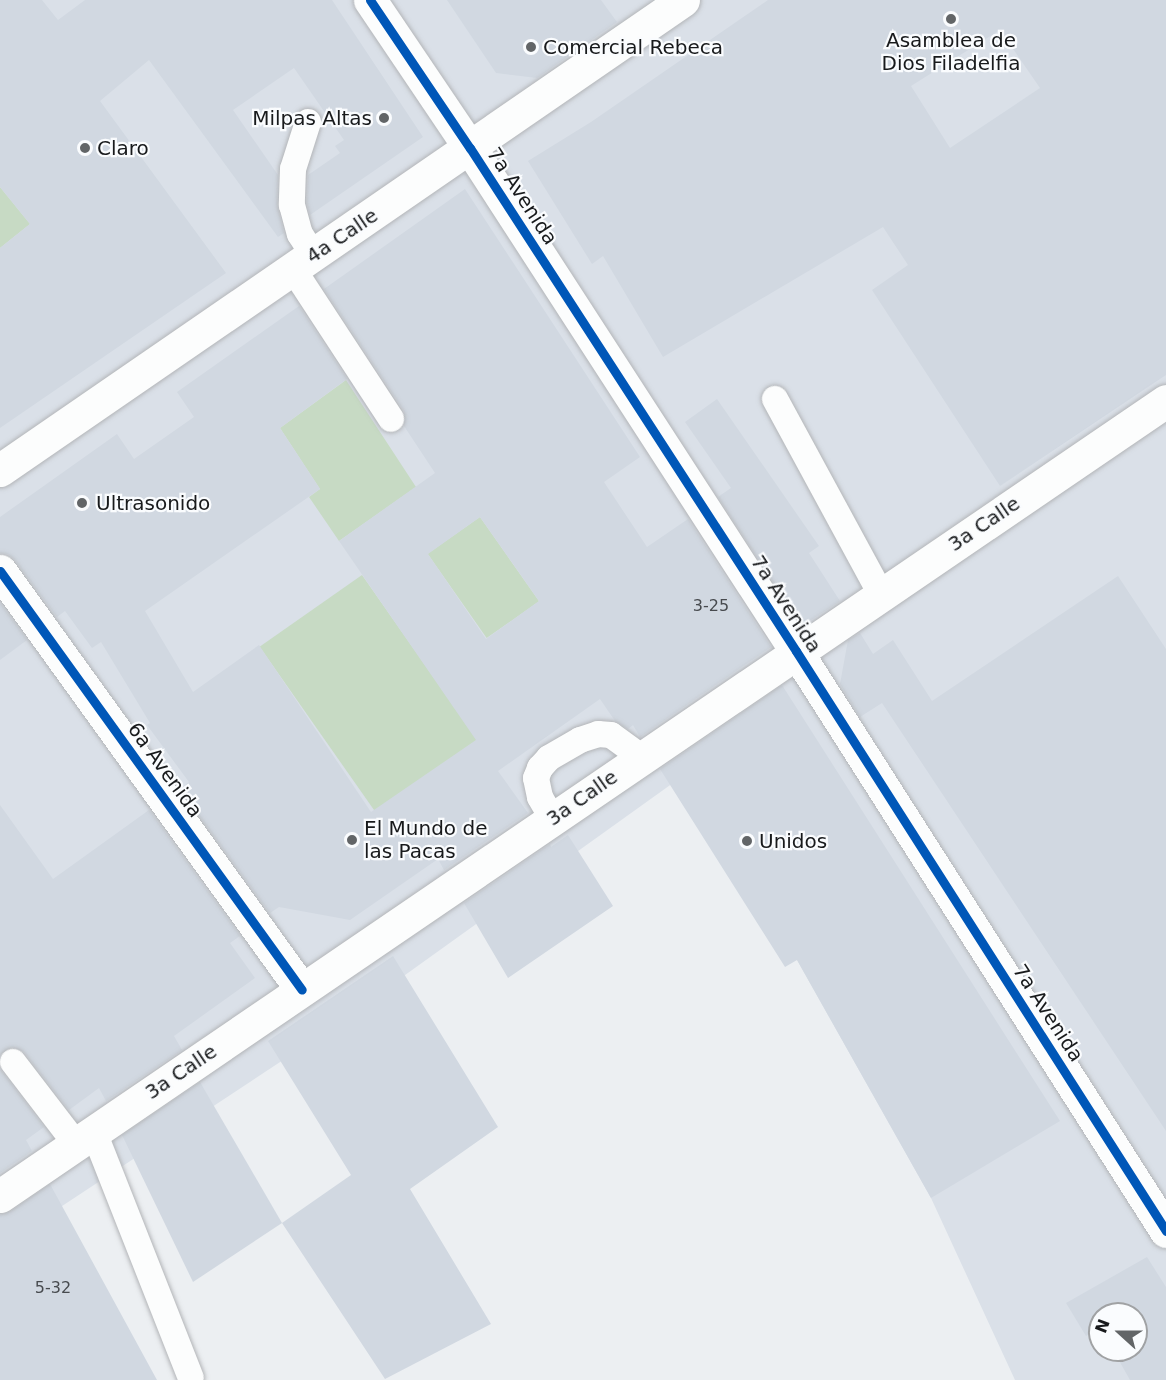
<!DOCTYPE html>
<style>
body{margin:0}
#map{position:relative;width:1166px;height:1380px;overflow:hidden;background:#eceff2;font-family:"DejaVu Sans",sans-serif}
div>[style]{position:absolute}
.built>*{inset:0;background:#dae0e8}
.green>*{inset:0;background:#c7dac4;transform-origin:0 0}
.building>*{inset:0;background:#d1d8e1}
.roads{filter:drop-shadow(0 0 2px #b3b5b8) drop-shadow(0 0 2px #b3b5b8)}
.service>*{height:26px;margin:-13px;padding:0 13px;transform-origin:13px;border-radius:13px;background:#fcfdfd}
.minor>*{height:33px;margin:-16.5px;padding:0 16.5px;transform-origin:16.5px;border-radius:16.5px;background:#fcfdfd}
.tertiary>*{height:33px;margin:-16.5px;padding:0 16.5px;transform-origin:16.5px;border-radius:16.5px;background:#fcfdfd}
.primary>*{height:33px;margin:-16.5px;padding:0 16.5px;transform-origin:16.5px;border-radius:16.5px;background:#fcfdfd}
.cycleway>*{height:9px;margin:-4.5px;padding:0 4.5px;transform-origin:4.5px;border-radius:4.5px;background:#0057b8}
.dots>*{width:16px;height:16px;translate:-50% -50%;box-sizing:border-box;border:3px solid #fafcfe;border-radius:50%}
span{translate:-50% -50%;white-space:nowrap;text-align:center;line-height:1.15;-webkit-text-stroke:4.5px #fafcfe;paint-order:stroke}
.number-label{font-size:16px;color:#474a4e}
.number-label span{-webkit-text-stroke-width:0}
.poi-label{font-size:20px;color:#181a1c}
.left{translate:0 -50%;text-align:left}
.right{translate:-100% -50%;text-align:right}
.street-label{font-size:20px;color:#181a1c}
.north{position:absolute;left:1088px;top:1302px;width:60px;height:60px;box-sizing:border-box;background:#fafcfe;border:2px solid #a0a2a4;border-radius:50%;rotate:291deg;font-size:16px;font-weight:700;line-height:24px;text-align:center;color:#181a1c}
.north::after{content:'';display:block;margin:auto;width:21px;height:27px;background:#626567;clip-path:polygon(50% 0,100% 100%,50% 72%,0 100%)}
</style>
<div id="map">
<div class="built">
<div style="clip-path:polygon(evenodd,0 0,1166px 0,1166px 1380px,1015px 1380px,931px 1198px,797px 960px,735px 740px,793px 697px,327px 1031px,0 1247px,0 0,1100px 1314px,1136px 1314px,1136px 1350px,1100px 1350px,1100px 1314px)"></div>
</div>
<div class="green">
<div style="clip-path:polygon(0 187px,30px 224px,0 248px)"></div>
<div style="clip-path:polygon(346px 380px,416px 487px,339px 541px,309px 497px,320px 489px,280px 428px)"></div>
<div style="left:480px;top:517px;width:103px;height:64px;rotate:55deg"></div>
<div style="left:362px;top:575px;width:201px;height:125px;rotate:55deg"></div>
</div>
<div class="building">
<div style="clip-path:polygon(0 0,42px 0,58px 20px,85px 0,332px 0,423px 137px,310px 215px,307px 203px,308px 175px,340px 153px,335px 146px,344px 140px,294px 68px,233px 110px,278px 175px,277px 205px,284px 233px,278px 237px,149px 60px,100px 101px,226px 273px,0 428px,0 248px,30px 224px,0 187px)"></div>
<div style="clip-path:polygon(447px 0,601px 0,617px 22px,537px 78px,496px 73px)"></div>
<div style="clip-path:polygon(evenodd,768px 0,1166px 0,1166px 375px,1000px 486px,872px 290px,908px 265px,883px 227px,663px 357px,603px 256px,592px 264px,528px 161px,591px 122px,768px 0,1000px 30px,1040px 88px,950px 148px,911px 86px,1000px 30px)"></div>
<div style="clip-path:polygon(evenodd,465px 189px,640px 457px,604px 482px,647px 547px,688px 519px,771px 647px,640px 737px,633px 725px,628px 729px,615px 721px,600px 699px,498px 771px,528px 813px,444px 870px,438px 859px,350px 920px,279px 907px,270px 913px,180px 789px,189px 782px,147px 725px,150px 723px,101px 642px,92px 648px,65px 611px,57px 617px,15px 560px,8px 554px,0 553px,0 517px,117px 434px,134px 459px,194px 417px,177px 392px,299px 306px,347px 379px,280px 428px,320px 489px,145px 611px,193px 692px,259px 645px,371px 812px,476px 740px,339px 541px,435px 473px,404px 426px,404px 411px,324px 289px,465px 189px,480px 517px,539px 601px,486px 639px,428px 554px,480px 517px)"></div>
<div style="clip-path:polygon(717px 399px,819px 546px,809px 553px,840px 601px,802px 626px,718px 497px,731px 488px,685px 422px)"></div>
<div style="clip-path:polygon(1118px 576px,1166px 649px,1166px 1131px,882px 703px,860px 717px,840px 684px,848px 640px,860px 633px,873px 654px,893px 640px,932px 701px)"></div>
<div style="clip-path:polygon(0 603px,27px 640px,0 660px)"></div>
<div style="clip-path:polygon(782px 685px,1060px 1121px,931px 1198px,797px 960px,785px 967px,660px 769px)"></div>
<div style="clip-path:polygon(0 805px,53px 879px,149px 810px,240px 936px,230px 943px,255px 978px,174px 1036px,182px 1050px,106px 1101px,99px 1088px,69px 1110px,24px 1052px,12px 1047px,0 1055px)"></div>
<div style="clip-path:polygon(568px 835px,613px 906px,508px 978px,464px 903px,550px 844px,551px 847px)"></div>
<div style="clip-path:polygon(393px 956px,498px 1127px,410px 1189px,491px 1324px,385px 1379px,282px 1223px,351px 1175px,268px 1041px)"></div>
<div style="clip-path:polygon(0 1069px,44px 1127px,26px 1140px,32px 1151px,0 1173px)"></div>
<div style="clip-path:polygon(200px 1082px,282px 1223px,193px 1282px,122px 1135px)"></div>
<div style="clip-path:polygon(50px 1184px,157px 1380px,0 1380px,0 1215px,11px 1211px)"></div>
<div style="clip-path:polygon(1147px 1257px,1166px 1287px,1166px 1380px,1130px 1380px,1113px 1350px,1136px 1350px,1136px 1314px,1100px 1314px,1100px 1327px,1086px 1336px,1066px 1303px)"></div>
</div>
<div class="roads">
<div class="service">
<div style="left:308px;top:122px;width:49px;rotate:107.7deg"></div>
<div style="left:293px;top:169px;width:36px;rotate:92deg"></div>
<div style="left:292px;top:205px;width:30px;rotate:75deg"></div>
<div style="left:300px;top:234px;width:25px;rotate:58deg"></div>
<div style="left:293px;top:269px;width:179px;rotate:56.8deg"></div>
<div style="left:775px;top:399px;width:222px;rotate:61.5deg"></div>
<div style="left:552px;top:818px;width:24px;rotate:-120deg"></div>
<div style="left:540px;top:797px;width:19px;rotate:-102deg"></div>
<div style="left:536px;top:778px;width:11px;rotate:-68deg"></div>
<div style="left:540px;top:768px;width:13px;rotate:-48deg"></div>
<div style="left:549px;top:758px;width:36px;rotate:-30deg"></div>
<div style="left:580px;top:740px;width:19px;rotate:-18deg"></div>
<div style="left:598px;top:734px;width:13px;rotate:4deg"></div>
<div style="left:611px;top:735px;width:37px;rotate:36deg"></div>
<div style="left:13px;top:1062px;width:103px;rotate:52.5deg"></div>
<div style="left:94px;top:1132px;width:264px;rotate:68.5deg"></div>
</div>
<div class="minor">
<div style="left:0;top:571px;width:516px;rotate:54.22deg"></div>
<div style="left:796px;top:651px;width:688px;rotate:57.46deg"></div>
</div>
<div class="tertiary">
<div style="left:370px;top:0;width:179px;rotate:56deg"></div>
<div style="left:470px;top:148px;width:599px;rotate:57.05deg"></div>
</div>
<div class="primary">
<div style="left:0;top:470px;width:829px;rotate:-34.53deg"></div>
<div style="left:0;top:1196px;width:1411px;rotate:-34.29deg"></div>
</div>
</div>
<div class="cycleway">
<div style="left:370px;top:0;width:179px;rotate:56deg"></div>
<div style="left:470px;top:148px;width:599px;rotate:57.05deg"></div>
<div style="left:796px;top:651px;width:688px;rotate:57.46deg"></div>
<div style="left:0;top:571px;width:516px;rotate:54.22deg"></div>
</div>
<div class="dots">
<div style="left:951px;top:19px;background:#626567"></div>
<div style="left:531px;top:47px;background:#626567"></div>
<div style="left:384px;top:118px;background:#626567"></div>
<div style="left:85px;top:148px;background:#626567"></div>
<div style="left:82px;top:503px;background:#626567"></div>
<div style="left:352px;top:840px;background:#626567"></div>
<div style="left:747px;top:841px;background:#626567"></div>
</div>
<div class="number-label">
<span style="left:711px;top:606px">3-25</span>
<span style="left:53px;top:1288px">5-32</span>
</div>
<div class="poi-label">
<span style="left:951px;top:52px">Asamblea de<br>Dios Filadelfia</span>
<span class="left" style="left:543px;top:47px">Comercial Rebeca</span>
<span class="right" style="left:372px;top:118px">Milpas Altas</span>
<span class="left" style="left:97px;top:148px">Claro</span>
<span class="left" style="left:96px;top:503px">Ultrasonido</span>
<span class="left" style="left:364px;top:840px">El Mundo de<br>las Pacas</span>
<span class="left" style="left:759px;top:841px">Unidos</span>
</div>
<div class="street-label">
<span style="left:522px;top:196px;rotate:57deg">7a Avenida</span>
<span style="left:342px;top:236px;rotate:-34deg">4a Calle</span>
<span style="left:984px;top:524px;rotate:-34deg">3a Calle</span>
<span style="left:786px;top:604px;rotate:57deg">7a Avenida</span>
<span style="left:165px;top:770px;rotate:54deg">6a Avenida</span>
<span style="left:582px;top:798px;rotate:-35deg">3a Calle</span>
<span style="left:1048px;top:1013px;rotate:57deg">7a Avenida</span>
<span style="left:181px;top:1072px;rotate:-34deg">3a Calle</span>
</div>
<div class="north">N</div>
</div>
